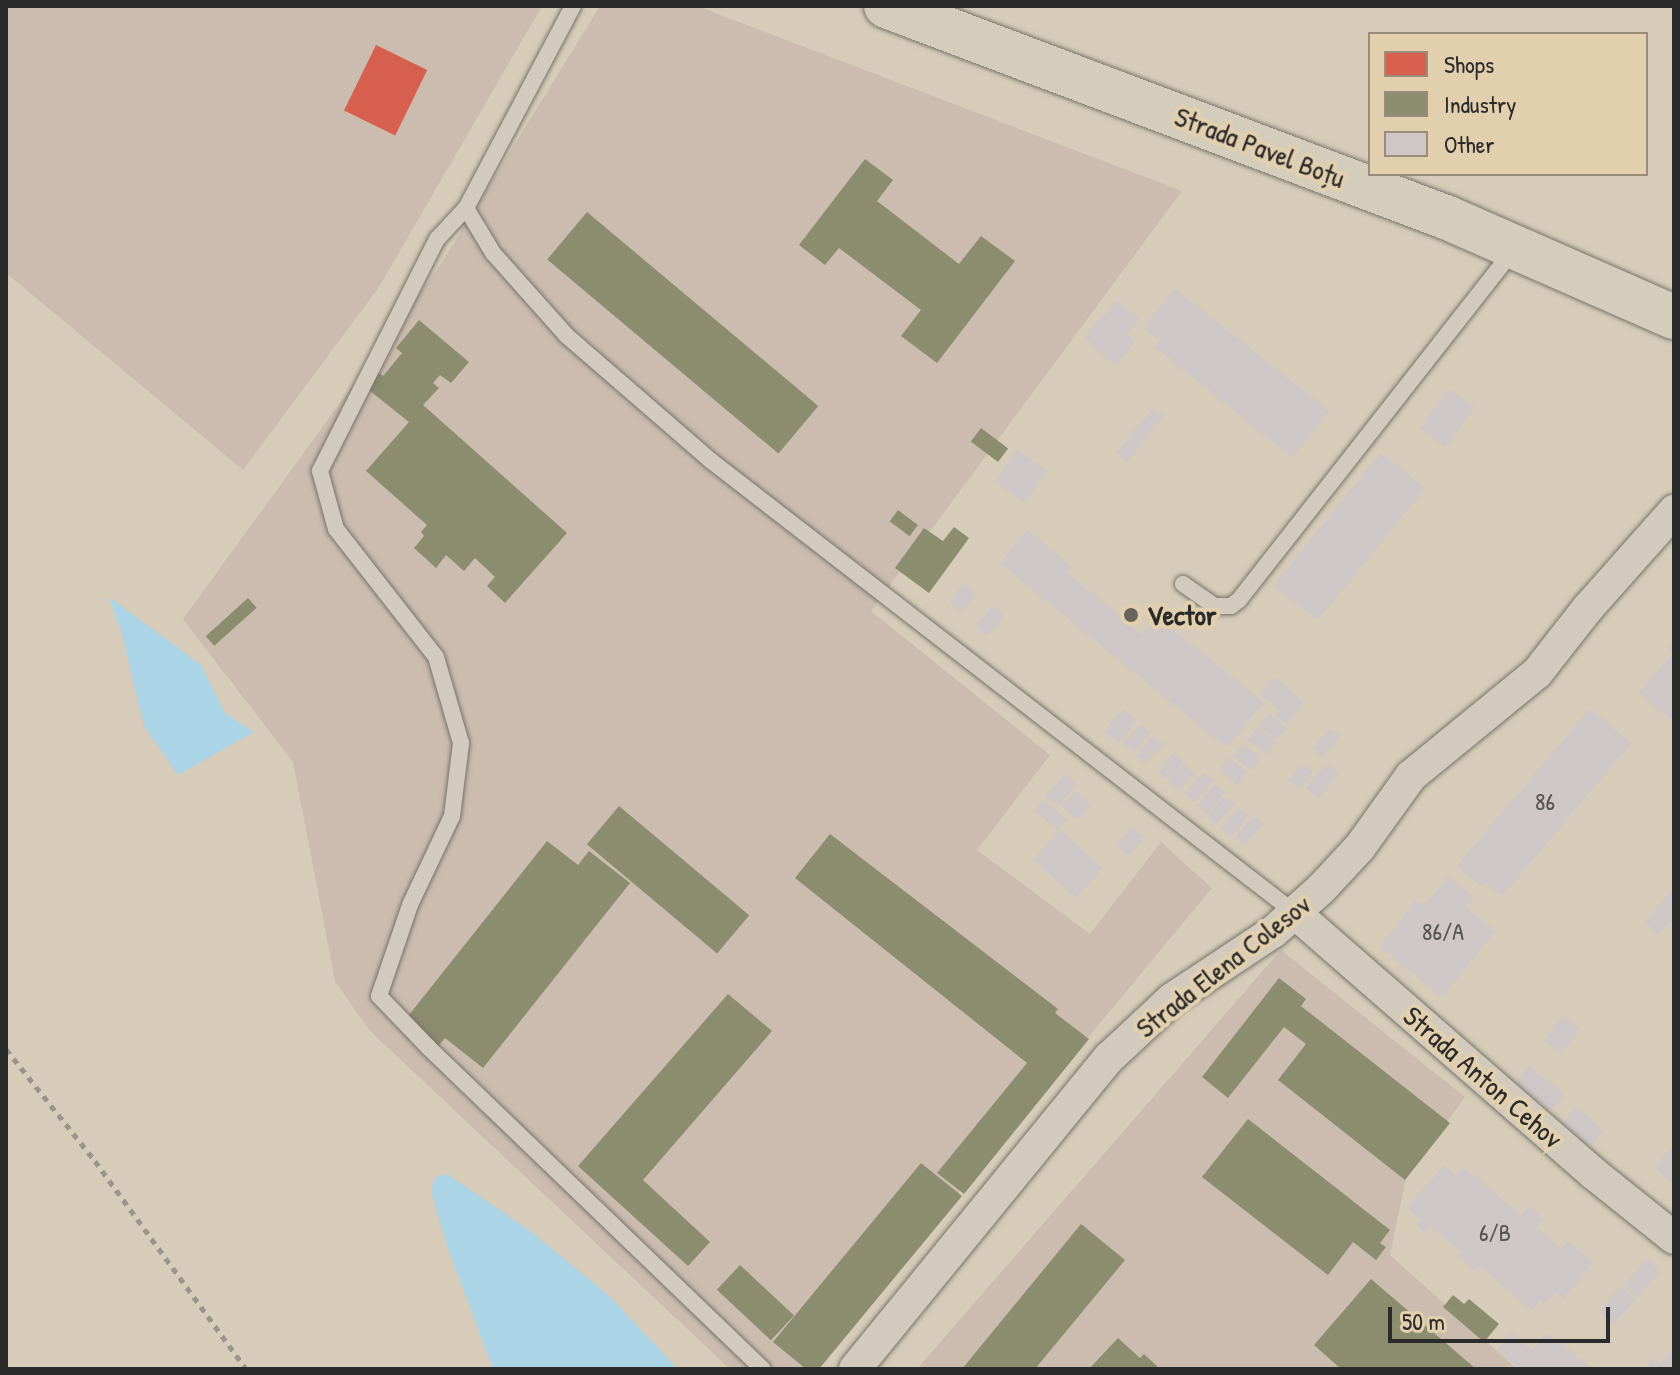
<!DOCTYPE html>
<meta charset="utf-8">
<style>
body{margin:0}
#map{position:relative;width:1680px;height:1375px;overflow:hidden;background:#d6ccb9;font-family:"Patrick Hand",sans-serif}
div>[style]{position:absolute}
.built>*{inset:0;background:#cbbcaf}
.water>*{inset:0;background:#acd4e7}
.shops>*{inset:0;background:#d6604d;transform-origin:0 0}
.industry>*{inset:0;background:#8c8c6e;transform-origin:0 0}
.building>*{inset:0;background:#cfc6c7;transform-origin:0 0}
.path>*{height:5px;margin-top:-2.5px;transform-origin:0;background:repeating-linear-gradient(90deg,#9a948b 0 6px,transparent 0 12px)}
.roads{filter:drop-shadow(0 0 2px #78736b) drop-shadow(0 0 2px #78736b)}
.service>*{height:16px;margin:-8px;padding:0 8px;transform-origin:8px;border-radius:8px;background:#d2cabd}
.minor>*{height:32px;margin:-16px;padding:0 16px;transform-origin:16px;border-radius:16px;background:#d2cabd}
.primary>*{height:44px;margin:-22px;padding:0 22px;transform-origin:22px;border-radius:22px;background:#d5cdbb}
.dots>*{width:22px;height:22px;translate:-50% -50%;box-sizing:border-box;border:4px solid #e2cfad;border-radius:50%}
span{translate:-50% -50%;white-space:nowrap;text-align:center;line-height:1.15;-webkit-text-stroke:8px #e2cfad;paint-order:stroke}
.number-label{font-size:24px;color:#545252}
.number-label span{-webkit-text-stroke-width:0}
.street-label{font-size:28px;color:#2b2b2b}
.poi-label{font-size:28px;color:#2b2b2b;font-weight:700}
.left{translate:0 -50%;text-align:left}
.frame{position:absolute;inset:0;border:8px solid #2b2b2b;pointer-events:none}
.legend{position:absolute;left:1368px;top:32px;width:280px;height:144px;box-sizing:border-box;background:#e2cfad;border:2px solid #998d79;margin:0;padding:10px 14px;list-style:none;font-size:24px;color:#2b2b2b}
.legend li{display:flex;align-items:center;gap:16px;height:40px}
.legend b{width:40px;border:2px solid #998d79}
.scale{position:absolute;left:1388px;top:1307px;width:222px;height:36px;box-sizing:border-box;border:4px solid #2b2b2b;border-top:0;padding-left:10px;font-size:24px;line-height:28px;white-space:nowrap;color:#2b2b2b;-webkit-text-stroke:6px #e2cfad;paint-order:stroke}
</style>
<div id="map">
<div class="built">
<div style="clip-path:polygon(6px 6px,542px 6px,379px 287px,243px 470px,6px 273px)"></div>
<div style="clip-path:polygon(600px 6px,697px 6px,1182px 191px,871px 611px,1050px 755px,977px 850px,1090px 934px,1161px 842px,1212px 888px,813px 1369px,730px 1369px,370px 1031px,335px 981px,293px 762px,183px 619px,441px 264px)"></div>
<div style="clip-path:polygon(1281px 950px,1465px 1097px,1406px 1178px,1390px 1255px,1517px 1369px,917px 1369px)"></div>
</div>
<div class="water">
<div style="clip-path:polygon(109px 597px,201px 665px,225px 713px,254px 732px,178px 775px,144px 726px,121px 631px)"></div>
<div style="clip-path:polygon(447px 1174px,533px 1233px,609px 1296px,678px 1369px,493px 1369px,447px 1246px,431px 1191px,435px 1178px)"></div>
</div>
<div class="shops">
<div style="left:376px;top:45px;width:57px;height:73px;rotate:26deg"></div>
</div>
<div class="industry">
<div style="clip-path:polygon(865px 159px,893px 180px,877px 201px,959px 264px,981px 236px,1015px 261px,937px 363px,901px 336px,921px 310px,839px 248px,825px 265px,799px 245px)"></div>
<div style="left:587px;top:212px;width:302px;height:62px;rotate:40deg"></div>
<div style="clip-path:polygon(419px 320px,469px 362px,451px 383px,440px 375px,433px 383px,439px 388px,423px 405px,567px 533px,505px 603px,487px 586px,495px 577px,475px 558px,464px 571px,446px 555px,436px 568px,414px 548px,424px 536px,421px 532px,427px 525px,366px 471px,409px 422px,365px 387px,378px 372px,383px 376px,402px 353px,396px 348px)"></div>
<div style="left:981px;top:428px;width:34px;height:17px;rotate:37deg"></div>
<div style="left:898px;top:510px;width:25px;height:14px;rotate:37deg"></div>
<div style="clip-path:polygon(954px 527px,969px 538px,929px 593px,895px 568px,924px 528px,943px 541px)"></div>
<div style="left:248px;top:598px;width:13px;height:57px;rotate:48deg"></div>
<div style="left:619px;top:806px;width:170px;height:50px;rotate:40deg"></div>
<div style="clip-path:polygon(830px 834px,1058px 1009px,1055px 1013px,1089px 1039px,964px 1194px,937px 1173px,1027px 1063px,795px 878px)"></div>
<div style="clip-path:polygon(547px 841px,578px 865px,589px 851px,630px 883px,483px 1068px,445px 1038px,434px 1051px,401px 1025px)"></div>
<div style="clip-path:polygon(1279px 978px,1306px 999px,1301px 1006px,1450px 1123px,1405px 1180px,1278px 1080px,1306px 1044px,1284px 1027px,1228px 1098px,1202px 1077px)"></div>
<div style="clip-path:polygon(728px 994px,772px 1031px,643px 1180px,710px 1242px,688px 1266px,578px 1166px)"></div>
<div style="clip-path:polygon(1248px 1119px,1390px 1230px,1380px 1243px,1386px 1247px,1376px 1260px,1353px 1242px,1328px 1275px,1202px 1177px)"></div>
<div style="clip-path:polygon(921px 1163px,962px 1196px,819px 1369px,806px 1369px,773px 1342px)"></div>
<div style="clip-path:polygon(1081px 1224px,1125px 1260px,1035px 1369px,962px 1369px)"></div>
<div style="left:740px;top:1265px;width:74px;height:34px;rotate:43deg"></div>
<div style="clip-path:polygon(1371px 1279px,1476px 1369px,1341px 1369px,1314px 1345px)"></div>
<div style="clip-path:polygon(1453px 1295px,1464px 1304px,1469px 1299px,1499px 1324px,1484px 1342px,1443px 1307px)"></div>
<div style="clip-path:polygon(1118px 1338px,1140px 1358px,1144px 1354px,1160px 1369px,1089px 1369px)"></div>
</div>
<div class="building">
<div style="clip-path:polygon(1175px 289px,1329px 411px,1292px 457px,1155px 347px,1160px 341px,1144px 328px)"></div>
<div style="clip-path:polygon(1117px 300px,1139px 319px,1127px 334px,1136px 341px,1116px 365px,1084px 338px)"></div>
<div style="left:1449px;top:389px;width:31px;height:49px;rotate:36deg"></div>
<div style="left:1153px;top:408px;width:13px;height:58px;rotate:39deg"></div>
<div style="left:1018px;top:450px;width:36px;height:39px;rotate:36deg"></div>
<div style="left:1381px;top:453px;width:56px;height:170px;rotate:39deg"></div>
<div style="clip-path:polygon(1027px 530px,1072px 567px,1067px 573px,1142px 635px,1157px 617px,1264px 703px,1226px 747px,1000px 563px)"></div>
<div style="left:964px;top:584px;width:16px;height:23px;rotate:40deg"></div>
<div style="left:992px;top:606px;width:16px;height:26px;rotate:40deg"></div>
<div style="clip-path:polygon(1674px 643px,1674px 722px,1639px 693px,1673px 653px,1668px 649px)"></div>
<div style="clip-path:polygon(1274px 677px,1304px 702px,1287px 724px,1275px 716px,1280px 710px,1260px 695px)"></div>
<div style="left:1123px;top:709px;width:18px;height:29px;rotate:41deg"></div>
<div style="clip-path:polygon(1590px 709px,1631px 743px,1502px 896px,1485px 882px,1482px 887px,1457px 866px)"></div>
<div style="left:1269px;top:713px;width:23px;height:16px;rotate:40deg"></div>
<div style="left:1141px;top:724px;width:13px;height:26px;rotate:42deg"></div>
<div style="left:1258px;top:727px;width:23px;height:16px;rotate:40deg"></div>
<div style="left:1330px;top:728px;width:13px;height:27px;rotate:39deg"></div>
<div style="clip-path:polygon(1153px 736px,1163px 744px,1144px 763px,1136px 755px)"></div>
<div style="left:1243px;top:744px;width:23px;height:16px;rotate:38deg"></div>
<div style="left:1172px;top:754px;width:14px;height:23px;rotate:36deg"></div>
<div style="left:1230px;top:758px;width:23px;height:16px;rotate:40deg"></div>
<div style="left:1184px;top:764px;width:14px;height:23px;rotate:39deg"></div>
<div style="left:1302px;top:764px;width:14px;height:21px;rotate:39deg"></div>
<div style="left:1326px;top:764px;width:16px;height:31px;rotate:40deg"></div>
<div style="left:1203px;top:772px;width:13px;height:28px;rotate:39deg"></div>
<div style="left:1064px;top:774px;width:16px;height:28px;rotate:40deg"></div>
<div style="left:1215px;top:784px;width:13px;height:28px;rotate:39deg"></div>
<div style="left:1076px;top:791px;width:21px;height:20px;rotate:43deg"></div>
<div style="left:1225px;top:796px;width:13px;height:28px;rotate:42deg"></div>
<div style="left:1044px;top:800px;width:30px;height:14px;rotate:41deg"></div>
<div style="left:1239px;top:807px;width:13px;height:28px;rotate:39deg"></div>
<div style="left:1254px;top:816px;width:12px;height:28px;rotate:42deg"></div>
<div style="left:1132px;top:827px;width:16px;height:25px;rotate:40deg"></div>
<div style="left:1060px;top:830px;width:57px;height:40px;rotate:42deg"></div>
<div style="clip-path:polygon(1448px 877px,1473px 897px,1465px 906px,1495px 931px,1442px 997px,1380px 947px,1416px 900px,1424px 906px)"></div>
<div style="clip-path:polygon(1674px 888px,1674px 917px,1659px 935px,1645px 923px)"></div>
<div style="left:1563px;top:1016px;width:21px;height:31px;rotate:37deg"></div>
<div style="left:1529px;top:1066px;width:45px;height:21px;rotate:39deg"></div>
<div style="left:1577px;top:1107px;width:36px;height:21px;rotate:42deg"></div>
<div style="clip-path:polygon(1674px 1145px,1674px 1185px,1655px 1168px)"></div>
<div style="clip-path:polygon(1444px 1165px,1456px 1175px,1463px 1167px,1521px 1215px,1528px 1206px,1543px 1219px,1536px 1227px,1561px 1249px,1568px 1241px,1593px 1262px,1564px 1298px,1555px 1292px,1545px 1303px,1541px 1300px,1532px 1310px,1480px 1266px,1475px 1271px,1458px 1256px,1461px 1252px,1431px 1226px,1425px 1233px,1416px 1225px,1421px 1220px,1407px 1208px)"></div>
<div style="left:1647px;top:1259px;width:17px;height:36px;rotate:40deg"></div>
<div style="left:1622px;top:1287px;width:19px;height:34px;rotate:43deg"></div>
<div style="clip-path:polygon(1512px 1333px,1532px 1350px,1546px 1333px,1588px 1365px,1585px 1369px,1520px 1369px,1497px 1350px)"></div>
<div style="clip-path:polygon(1674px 1347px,1674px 1369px,1645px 1369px,1654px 1359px,1660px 1364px)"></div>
</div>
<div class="path">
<div style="left:6px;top:1049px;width:143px;rotate:51.5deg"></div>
<div style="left:95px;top:1161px;width:257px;rotate:54deg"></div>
</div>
<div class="roads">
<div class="service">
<div style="left:573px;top:6px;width:229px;rotate:117.9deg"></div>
<div style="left:466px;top:208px;width:42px;rotate:133.1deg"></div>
<div style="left:437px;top:239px;width:260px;rotate:116.8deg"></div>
<div style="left:320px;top:471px;width:60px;rotate:74.6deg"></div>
<div style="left:336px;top:529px;width:162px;rotate:52deg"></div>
<div style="left:436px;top:657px;width:90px;rotate:73.8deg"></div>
<div style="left:461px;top:743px;width:74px;rotate:97deg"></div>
<div style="left:452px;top:816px;width:98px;rotate:115.3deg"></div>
<div style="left:410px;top:905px;width:96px;rotate:108.8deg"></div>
<div style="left:379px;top:996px;width:72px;rotate:46.1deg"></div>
<div style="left:429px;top:1048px;width:463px;rotate:43.9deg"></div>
<div style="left:466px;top:208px;width:52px;rotate:59deg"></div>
<div style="left:493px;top:253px;width:111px;rotate:48.3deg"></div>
<div style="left:567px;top:336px;width:189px;rotate:40.9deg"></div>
<div style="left:710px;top:460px;width:740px;rotate:37.75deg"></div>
<div style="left:1183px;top:584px;width:39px;rotate:35deg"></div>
<div style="left:1215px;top:606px;width:16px"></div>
<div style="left:1231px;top:606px;width:10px;rotate:-37deg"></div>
<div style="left:1239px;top:600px;width:444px;rotate:-51.9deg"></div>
</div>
<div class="minor">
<div style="left:1295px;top:913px;width:395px;rotate:41.1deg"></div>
<div style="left:1593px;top:1173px;width:104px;rotate:38.7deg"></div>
<div style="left:855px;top:1369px;width:402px;rotate:-50.8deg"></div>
<div style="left:1109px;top:1058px;width:86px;rotate:-43.1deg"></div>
<div style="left:1172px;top:999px;width:121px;rotate:-33.6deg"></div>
<div style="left:1273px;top:932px;width:64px;rotate:-41.9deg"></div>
<div style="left:1321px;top:889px;width:57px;rotate:-47.1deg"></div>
<div style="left:1360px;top:847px;width:87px;rotate:-54.3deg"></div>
<div style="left:1411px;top:776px;width:163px;rotate:-39.3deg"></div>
<div style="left:1537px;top:673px;width:83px;rotate:-51.9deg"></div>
<div style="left:1588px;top:608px;width:130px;rotate:-48.4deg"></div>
</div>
<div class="primary">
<div style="left:886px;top:6px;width:601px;rotate:20.67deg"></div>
<div style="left:1448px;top:218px;width:247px;rotate:23.7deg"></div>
</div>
</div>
<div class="dots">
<div style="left:1131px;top:615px;background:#67635d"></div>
</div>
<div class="number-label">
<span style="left:1545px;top:802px">86</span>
<span style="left:1443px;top:932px">86/A</span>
<span style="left:1495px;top:1233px">6/B</span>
</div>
<div class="street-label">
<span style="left:1260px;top:147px;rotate:21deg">Strada Pavel Boțu</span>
<span style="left:1223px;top:966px;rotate:-38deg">Strada Elena Colesov</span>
<span style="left:1483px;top:1077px;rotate:41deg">Strada Anton Cehov</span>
</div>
<div class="poi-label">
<span class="left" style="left:1147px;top:615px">Vector</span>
</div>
<div class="frame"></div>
<ul class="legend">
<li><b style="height:22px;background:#d6604d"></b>Shops</li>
<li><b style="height:22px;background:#8c8c6e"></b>Industry</li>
<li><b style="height:22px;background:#cfc6c7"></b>Other</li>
</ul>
<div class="scale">50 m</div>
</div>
